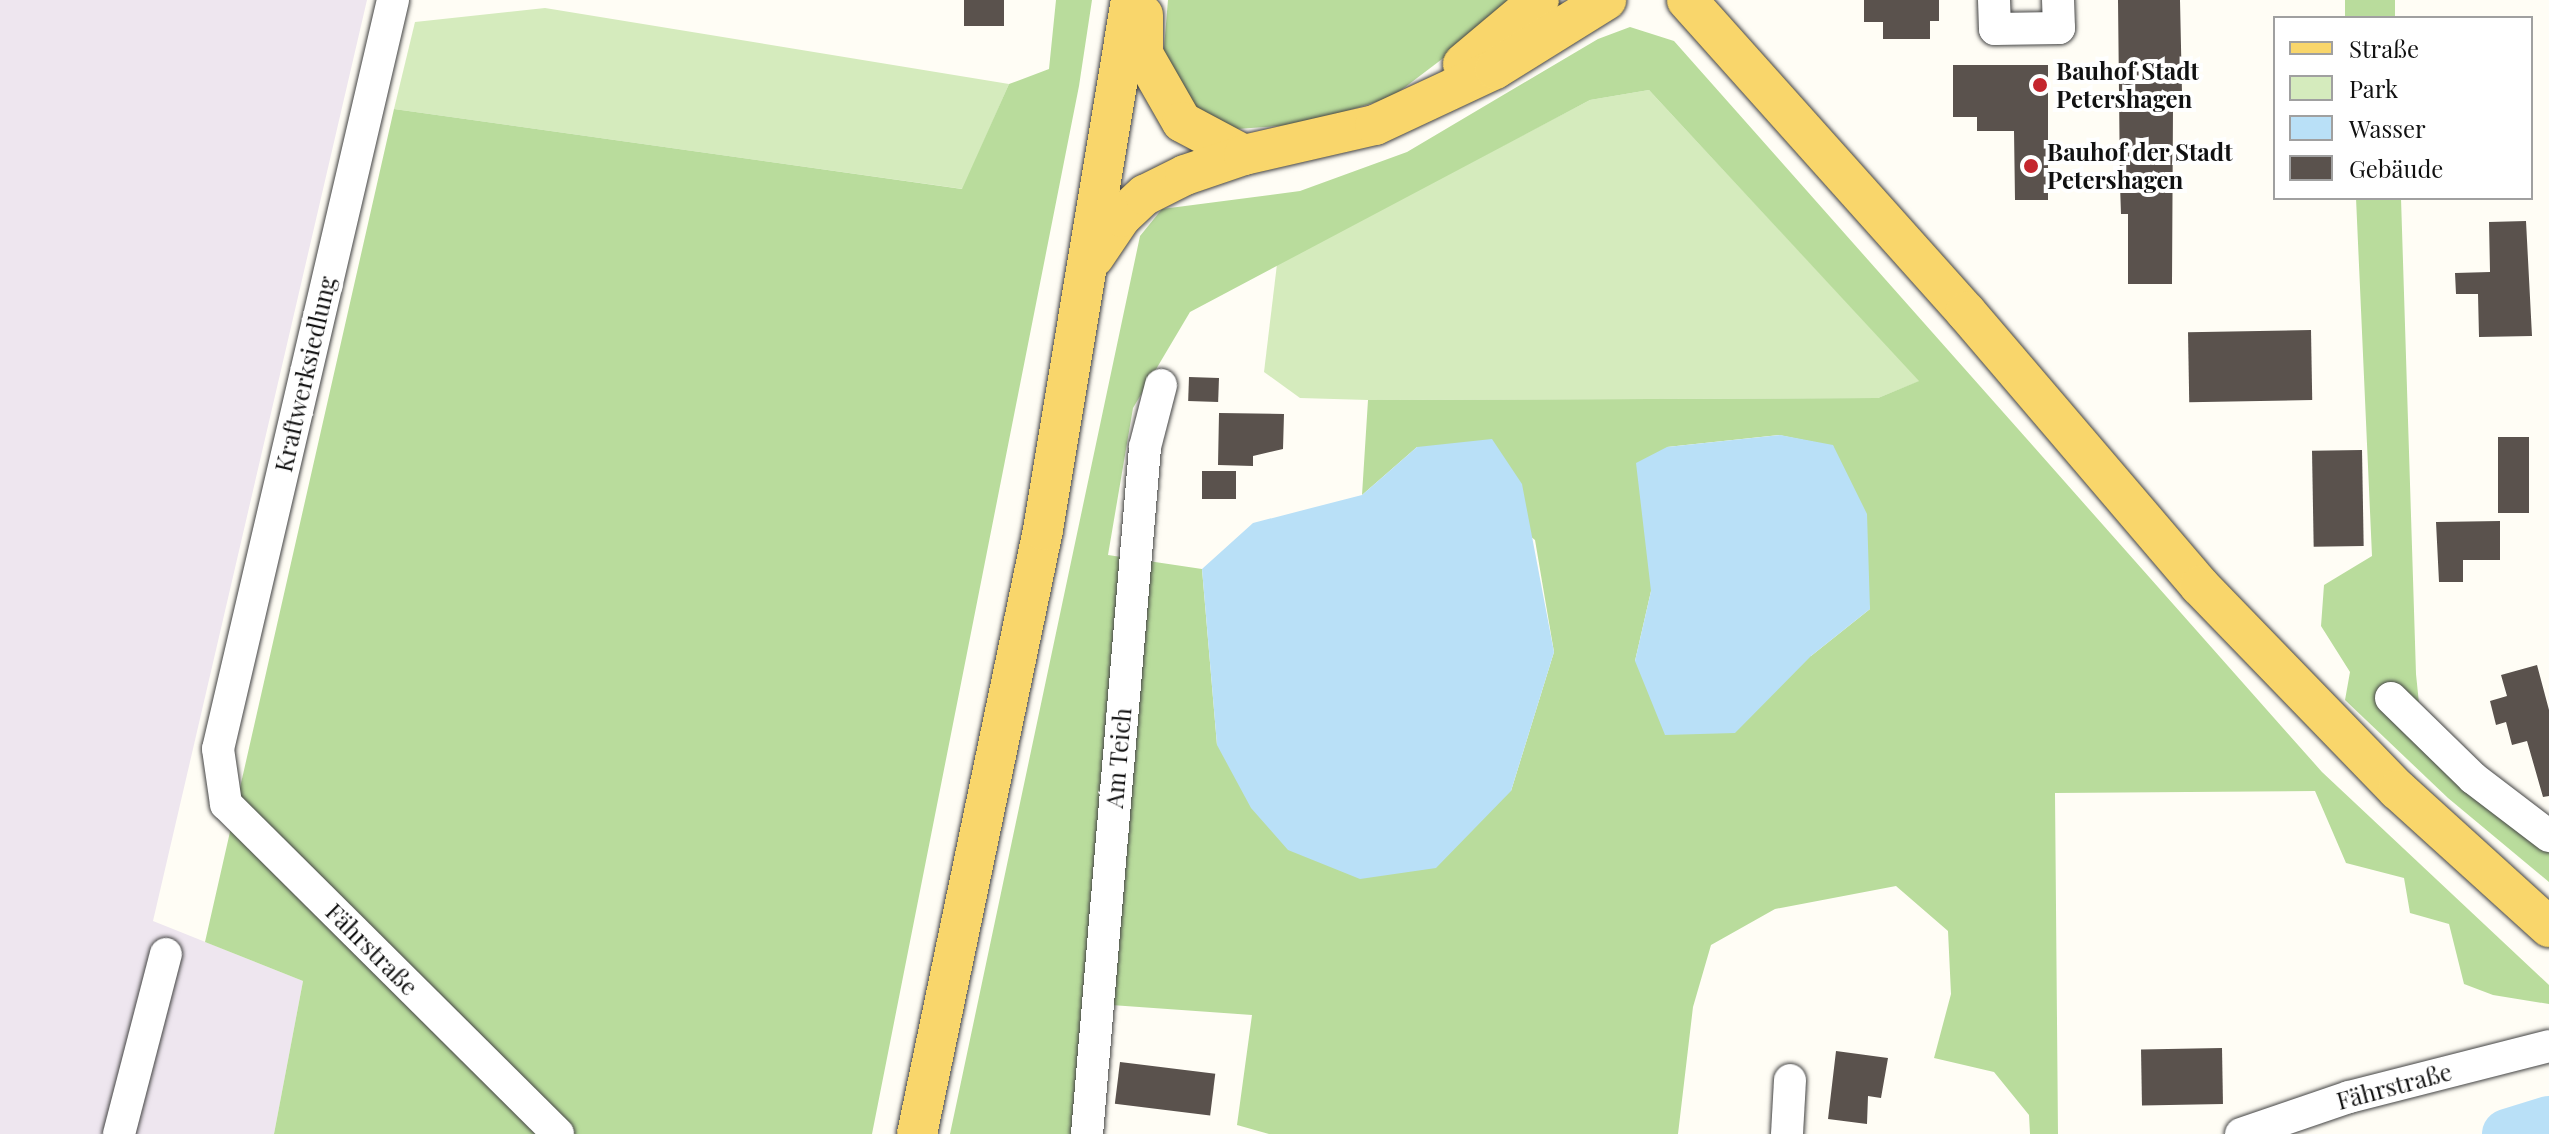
<!DOCTYPE html>
<meta charset="utf-8">
<style>
body{margin:0}
#map{position:relative;width:2549px;height:1134px;overflow:hidden;background:#fffdf5;font-family:"Playfair Display",serif}
div>[style]{position:absolute}
.industrial>*{inset:0;background:#eee6ef}
.green>*{inset:0;background:#d5ebbd}
.forest>*{inset:0;background:#b9dc9c;transform-origin:0 0}
.water>*{inset:0;background:#b9e0f7}
.river>*{height:50px;margin:-25px;padding:0 25px;transform-origin:25px;border-radius:25px;background:#b9e0f7}
.building>*{inset:0;background:#5a524d;transform-origin:0 0}
.roads{filter:drop-shadow(0 0 2px #444) drop-shadow(0 0 2px #444)}
.minor>*{height:32px;margin:-16px;padding:0 16px;transform-origin:16px;border-radius:16px;background:#fff}
.major>*{height:40px;margin:-20px;padding:0 20px;transform-origin:20px;border-radius:20px;background:#f9d66b}
.dots>*{width:22px;height:22px;translate:-50% -50%;box-sizing:border-box;border:4px solid #fff;border-radius:50%}
span{translate:-50% -50%;white-space:nowrap;text-align:center;line-height:1.15;-webkit-text-stroke:8px #fff;paint-order:stroke}
.poi-label{font-size:24px;color:#111;font-weight:700}
.left{translate:0 -50%;text-align:left}
.street-label{font-size:24px;color:#111}
.legend{position:absolute;left:2273px;top:16px;width:260px;height:184px;box-sizing:border-box;background:#fff;border:2px solid #a0a0a0;margin:0;padding:10px 14px;list-style:none;font-size:24px;color:#111}
.legend li{display:flex;align-items:center;gap:16px;height:40px}
.legend b{width:40px;border:2px solid #a0a0a0}
</style>
<div id="map">
<div class="industrial">
<div style="clip-path:polygon(0 0,367px 0,153px 921px,303px 981px,274px 1134px,0 1134px)"></div>
</div>
<div class="green">
<div style="clip-path:polygon(545px 8px,1009px 84px,963px 189px,394px 109px,415px 22px)"></div>
<div style="clip-path:polygon(1649px 90px,1920px 381px,1878px 398px,1368px 400px,1300px 398px,1264px 372px,1277px 264px,1590px 100px)"></div>
</div>
<div class="forest">
<div style="clip-path:polygon(1056px 0,1092px 0,1079px 86px,872px 1134px,274px 1134px,303px 981px,205px 942px,394px 109px,962px 189px,1009px 84px,1049px 69px)"></div>
<div style="clip-path:polygon(1168px 0,1520px 0,1392px 97px,1305px 124px,1237px 129px,1191px 105px,1163px 60px)"></div>
<div style="left:2345px;top:0;width:50px;height:18px"></div>
<div style="clip-path:polygon(evenodd,1630px 27px,1674px 41px,2322px 772px,2549px 985px,2549px 1004px,2493px 995px,2464px 984px,2449px 924px,2410px 913px,2404px 878px,2346px 863px,2315px 791px,2055px 793px,2058px 1134px,2030px 1134px,2029px 1115px,1994px 1072px,1934px 1058px,1951px 994px,1948px 931px,1896px 886px,1775px 909px,1711px 945px,1693px 1007px,1678px 1134px,1269px 1134px,1237px 1125px,1252px 1015px,1083px 1003px,1073px 1134px,950px 1134px,1140px 236px,1162px 209px,1300px 191px,1407px 152px,1598px 39px,1630px 27px,1649px 90px,1919px 381px,1878px 398px,1368px 400px,1362px 495px,1417px 447px,1535px 540px,1554px 652px,1511px 791px,1217px 745px,1202px 569px,1108px 555px,1133px 408px,1190px 312px,1590px 100px,1649px 90px,1630px 27px,1779px 435px,1833px 446px,1870px 609px,1811px 656px,1635px 661px,1651px 591px,1667px 447px,1779px 435px)"></div>
<div style="clip-path:polygon(2356px 198px,2401px 198px,2416px 674px,2423px 743px,2549px 841px,2549px 882px,2448px 798px,2345px 700px,2350px 672px,2321px 626px,2324px 585px,2372px 556px)"></div>
</div>
<div class="water">
<div style="clip-path:polygon(1780px 435px,1833px 445px,1867px 514px,1870px 609px,1811px 656px,1735px 733px,1665px 735px,1635px 661px,1651px 591px,1636px 463px,1667px 447px)"></div>
<div style="clip-path:polygon(1492px 439px,1522px 484px,1554px 652px,1511px 791px,1436px 868px,1360px 879px,1288px 850px,1251px 808px,1217px 745px,1202px 569px,1253px 523px,1362px 495px,1417px 447px)"></div>
</div>
<div class="river">
<div style="left:2507px;top:1134px;width:44px;rotate:-17.2deg"></div>
</div>
<div class="building">
<div style="left:964px;top:0;width:40px;height:26px"></div>
<div style="clip-path:polygon(1864px 0,1939px 0,1939px 21px,1930px 21px,1930px 39px,1883px 39px,1883px 22px,1864px 22px)"></div>
<div style="clip-path:polygon(2118px 0,2180px 0,2182px 93px,2180px 108px,2173px 108px,2172px 284px,2128px 284px,2128px 214px,2121px 214px,2120px 185px)"></div>
<div style="clip-path:polygon(1953px 65px,2048px 65px,2048px 200px,2015px 200px,2014px 131px,1977px 131px,1977px 117px,1953px 117px)"></div>
<div style="clip-path:polygon(2526px 221px,2532px 336px,2479px 337px,2478px 294px,2456px 294px,2455px 273px,2490px 272px,2489px 222px)"></div>
<div style="left:2311px;top:330px;width:70px;height:123px;rotate:89deg"></div>
<div style="left:1189px;top:377px;width:30px;height:24px;rotate:2deg"></div>
<div style="clip-path:polygon(1219px 413px,1284px 414px,1283px 449px,1253px 456px,1253px 466px,1218px 465px)"></div>
<div style="left:2529px;top:437px;width:76px;height:31px;rotate:90deg"></div>
<div style="left:2362px;top:450px;width:96px;height:50px;rotate:89deg"></div>
<div style="left:1202px;top:471px;width:34px;height:28px"></div>
<div style="clip-path:polygon(2500px 521px,2500px 560px,2463px 560px,2463px 582px,2439px 582px,2436px 522px)"></div>
<div style="clip-path:polygon(2537px 665px,2549px 710px,2549px 796px,2543px 797px,2527px 741px,2512px 745px,2506px 722px,2496px 725px,2490px 701px,2507px 696px,2501px 675px)"></div>
<div style="left:2222px;top:1048px;width:56px;height:81px;rotate:89deg"></div>
<div style="clip-path:polygon(1836px 1051px,1888px 1058px,1881px 1098px,1868px 1096px,1867px 1124px,1828px 1119px)"></div>
<div style="left:1120px;top:1062px;width:96px;height:42px;rotate:7deg"></div>
</div>
<div class="roads">
<div class="minor">
<div style="left:393px;top:0;width:769px;rotate:103.15deg"></div>
<div style="left:218px;top:749px;width:56px;rotate:81.7deg"></div>
<div style="left:226px;top:804px;width:468px;rotate:44.8deg"></div>
<div style="left:1994px;top:0;width:29px;rotate:88deg"></div>
<div style="left:1995px;top:29px;width:64px;rotate:-0.9deg"></div>
<div style="left:2059px;top:28px;width:28px;rotate:-92deg"></div>
<div style="left:2391px;top:698px;width:115px;rotate:44.3deg"></div>
<div style="left:2473px;top:778px;width:96px;rotate:37.3deg"></div>
<div style="left:119px;top:1134px;width:186px;rotate:-75.4deg"></div>
<div style="left:1087px;top:1134px;width:689px;rotate:-85.17deg"></div>
<div style="left:1145px;top:447px;width:64px;rotate:-75.5deg"></div>
<div style="left:1787px;top:1134px;width:54px;rotate:-86.8deg"></div>
<div style="left:2241px;top:1134px;width:114px;rotate:-18.9deg"></div>
<div style="left:2349px;top:1097px;width:206px;rotate:-14.3deg"></div>
</div>
<div class="major">
<div style="left:1687px;top:0;width:419px;rotate:48.2deg"></div>
<div style="left:1966px;top:312px;width:360px;rotate:49.5deg"></div>
<div style="left:2200px;top:586px;width:284px;rotate:45.9deg"></div>
<div style="left:2398px;top:790px;width:204px;rotate:42.2deg"></div>
<div style="left:1143px;top:15px;width:39px;rotate:90deg"></div>
<div style="left:1143px;top:54px;width:78px;rotate:60.2deg"></div>
<div style="left:1182px;top:122px;width:70px;rotate:28deg"></div>
<div style="left:1463px;top:64px;width:99px;rotate:-40.1deg"></div>
<div style="left:1094px;top:257px;width:48px;rotate:-56deg"></div>
<div style="left:1121px;top:217px;width:33px;rotate:-43deg"></div>
<div style="left:1145px;top:195px;width:45px;rotate:-26.6deg"></div>
<div style="left:1185px;top:175px;width:62px;rotate:-18.7deg"></div>
<div style="left:1244px;top:155px;width:134px;rotate:-12.9deg"></div>
<div style="left:1375px;top:125px;width:132px;rotate:-25deg"></div>
<div style="left:1495px;top:69px;width:131px;rotate:-31.9deg"></div>
<div style="left:917px;top:1134px;width:617px;rotate:-78.22deg"></div>
<div style="left:1043px;top:530px;width:537px;rotate:-80.57deg"></div>
</div>
</div>
<div class="dots">
<div style="left:2040px;top:85px;background:#c4262e"></div>
<div style="left:2031px;top:166px;background:#c4262e"></div>
</div>
<div class="poi-label">
<span class="left" style="left:2056px;top:85px">Bauhof Stadt<br>Petershagen</span>
<span class="left" style="left:2047px;top:166px">Bauhof der Stadt<br>Petershagen</span>
</div>
<div class="street-label">
<span style="left:305px;top:374px;rotate:-77deg">Kraftwerksiedlung</span>
<span style="left:1118px;top:758px;rotate:-85deg">Am Teich</span>
<span style="left:372px;top:949px;rotate:45deg">Fährstraße</span>
<span style="left:2394px;top:1086px;rotate:-15deg">Fährstraße</span>
</div>
<ul class="legend">
<li><b style="height:10px;background:#f9d66b"></b>Straße</li>
<li><b style="height:22px;background:#d5ebbd"></b>Park</li>
<li><b style="height:22px;background:#b9e0f7"></b>Wasser</li>
<li><b style="height:22px;background:#5a524d"></b>Gebäude</li>
</ul>
</div>
